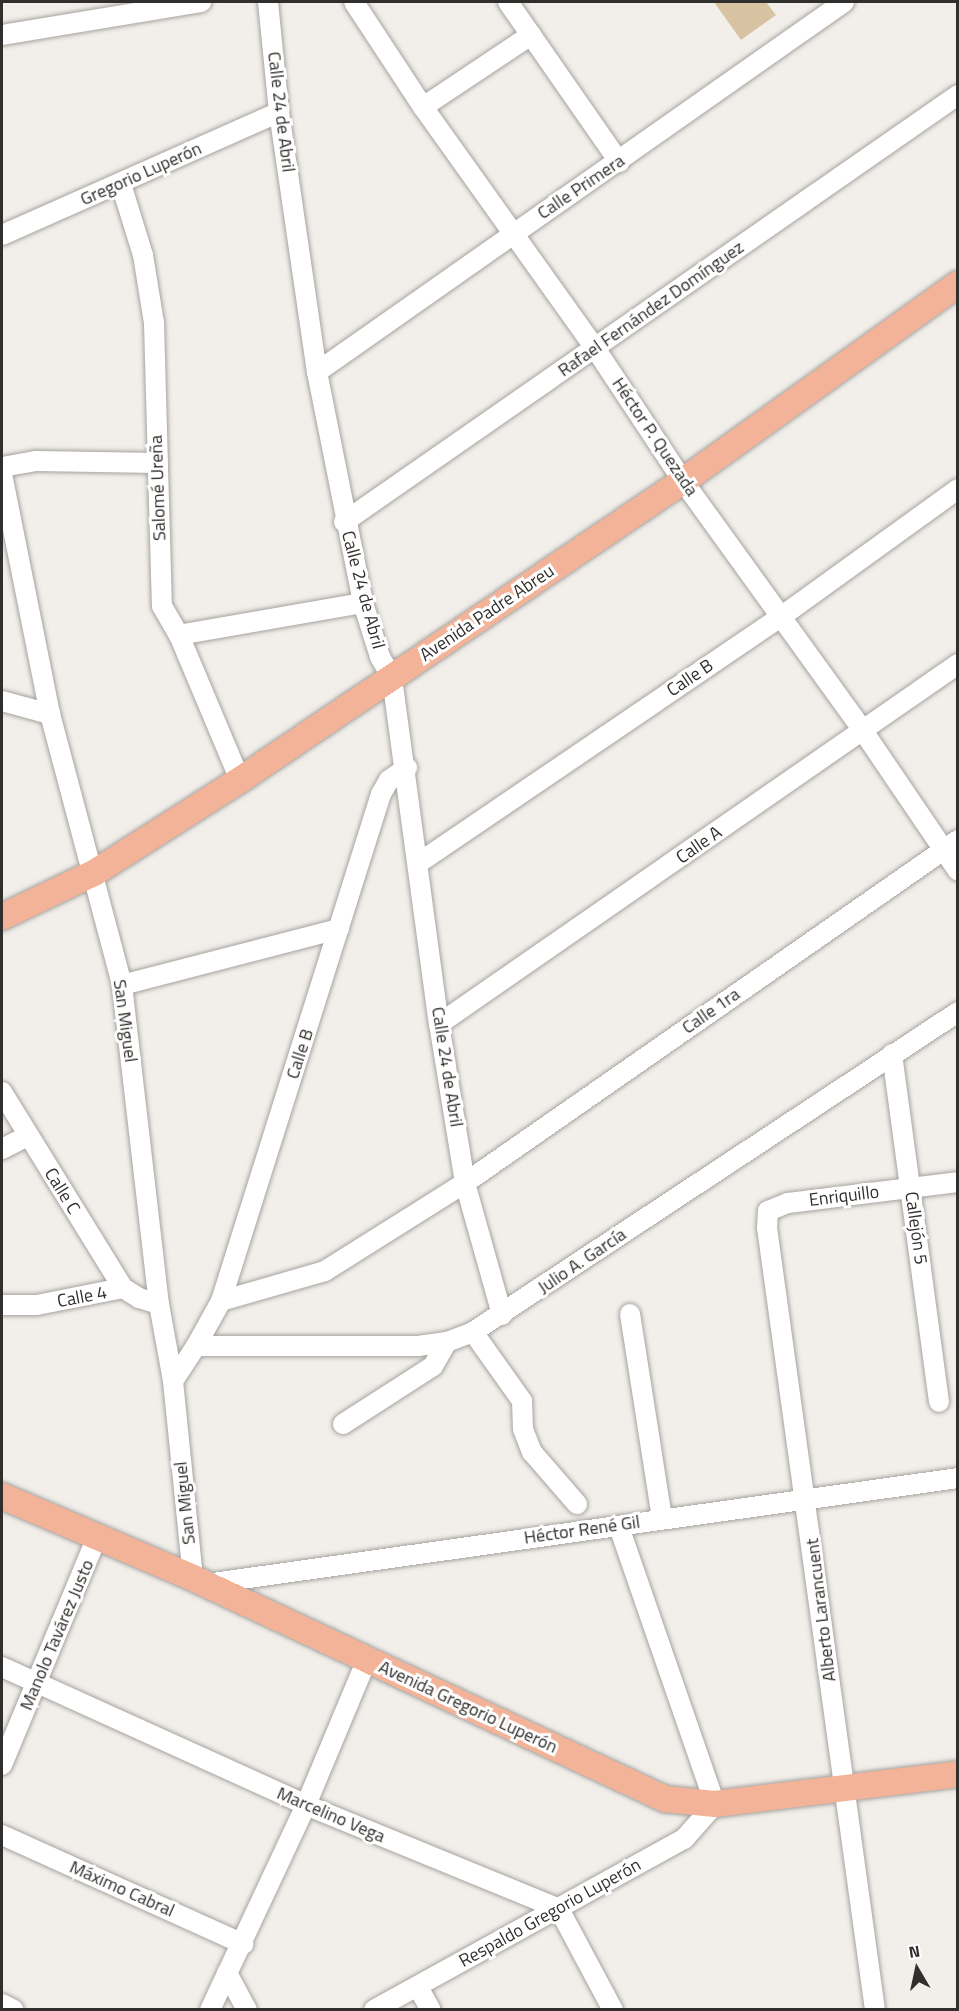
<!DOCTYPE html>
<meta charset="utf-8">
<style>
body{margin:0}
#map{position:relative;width:959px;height:2011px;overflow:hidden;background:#f2efeb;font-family:"Titillium Web",sans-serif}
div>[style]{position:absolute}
.green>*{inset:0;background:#d7c3a2}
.roads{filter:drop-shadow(0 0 2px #a6a39f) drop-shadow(0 0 2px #a6a39f)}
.minor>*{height:20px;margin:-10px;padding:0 10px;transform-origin:10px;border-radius:10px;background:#fff}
.major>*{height:26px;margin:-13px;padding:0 13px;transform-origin:13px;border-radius:13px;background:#f3b398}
span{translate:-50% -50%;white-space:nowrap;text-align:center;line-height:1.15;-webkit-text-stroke:6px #fff;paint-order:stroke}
.street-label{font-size:18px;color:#302f2d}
.frame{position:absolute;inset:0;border:3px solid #302f2d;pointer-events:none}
.north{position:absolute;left:887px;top:1939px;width:60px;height:60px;-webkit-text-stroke:4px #fff;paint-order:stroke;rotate:351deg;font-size:16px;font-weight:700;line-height:24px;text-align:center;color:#302f2d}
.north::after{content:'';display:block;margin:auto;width:21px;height:27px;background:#302f2d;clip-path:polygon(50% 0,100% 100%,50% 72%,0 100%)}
</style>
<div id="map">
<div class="green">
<div style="clip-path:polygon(714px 2px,766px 2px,776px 15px,741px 40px)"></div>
</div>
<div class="roads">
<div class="minor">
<div style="left:268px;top:2px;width:111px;rotate:84.3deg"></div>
<div style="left:279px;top:112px;width:263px;rotate:81.7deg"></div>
<div style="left:317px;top:372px;width:236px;rotate:78.7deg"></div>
<div style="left:363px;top:603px;width:57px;rotate:72.5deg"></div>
<div style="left:380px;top:657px;width:24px;rotate:60deg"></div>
<div style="left:392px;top:678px;width:349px;rotate:82.3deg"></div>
<div style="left:439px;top:1024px;width:161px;rotate:80.7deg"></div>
<div style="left:465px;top:1183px;width:137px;rotate:74.3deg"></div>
<div style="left:354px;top:2px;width:126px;rotate:56.7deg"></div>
<div style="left:423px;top:107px;width:296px;rotate:54.5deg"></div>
<div style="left:595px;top:348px;width:159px;rotate:56.5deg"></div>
<div style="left:683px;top:481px;width:308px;rotate:54.2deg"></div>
<div style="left:863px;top:731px;width:169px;rotate:55.8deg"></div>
<div style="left:508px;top:2px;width:195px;rotate:55.2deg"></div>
<div style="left:2px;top:35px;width:202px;rotate:-9.4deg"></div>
<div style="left:423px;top:107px;width:130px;rotate:-33.7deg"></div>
<div style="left:121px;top:184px;width:74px;rotate:72.8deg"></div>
<div style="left:143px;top:255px;width:69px;rotate:80.8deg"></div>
<div style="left:154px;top:323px;width:283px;rotate:88.4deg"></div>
<div style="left:162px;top:606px;width:34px;rotate:60deg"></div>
<div style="left:179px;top:635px;width:157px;rotate:67.2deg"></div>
<div style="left:2px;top:235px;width:303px;rotate:-23.9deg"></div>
<div style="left:317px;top:372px;width:644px;rotate:-35.07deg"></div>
<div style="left:2px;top:467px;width:35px;rotate:-10deg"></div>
<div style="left:36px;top:461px;width:122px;rotate:0.9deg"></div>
<div style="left:2px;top:474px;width:245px;rotate:78.7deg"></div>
<div style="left:50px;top:714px;width:280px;rotate:75.1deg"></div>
<div style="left:122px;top:985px;width:321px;rotate:83.4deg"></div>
<div style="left:159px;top:1304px;width:78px;rotate:79.7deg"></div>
<div style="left:173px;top:1381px;width:198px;rotate:84.2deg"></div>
<div style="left:344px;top:522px;width:748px;rotate:-34.82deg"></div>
<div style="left:179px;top:635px;width:187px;rotate:-9.9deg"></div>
<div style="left:2px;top:701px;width:50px;rotate:15.2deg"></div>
<div style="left:420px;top:862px;width:438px;rotate:-34.2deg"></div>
<div style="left:782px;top:616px;width:217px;rotate:-35.8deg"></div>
<div style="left:122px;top:985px;width:224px;rotate:-14.5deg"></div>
<div style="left:439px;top:1024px;width:632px;rotate:-34.75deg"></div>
<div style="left:892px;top:1054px;width:351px;rotate:82.3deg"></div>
<div style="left:2px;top:1092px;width:230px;rotate:58.3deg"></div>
<div style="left:2px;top:1149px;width:29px;rotate:-27deg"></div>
<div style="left:221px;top:1301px;width:108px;rotate:-16.1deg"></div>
<div style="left:325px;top:1271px;width:165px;rotate:-32.2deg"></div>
<div style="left:465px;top:1183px;width:601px;rotate:-34.83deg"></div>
<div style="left:2px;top:1305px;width:35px"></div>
<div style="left:37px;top:1305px;width:88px;rotate:-11.2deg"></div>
<div style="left:123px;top:1288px;width:19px;rotate:32deg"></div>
<div style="left:139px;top:1298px;width:21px;rotate:17deg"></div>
<div style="left:630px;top:1314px;width:206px;rotate:81.1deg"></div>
<div style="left:473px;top:1332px;width:85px;rotate:54.6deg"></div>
<div style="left:522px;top:1401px;width:28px;rotate:88deg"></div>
<div style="left:523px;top:1429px;width:25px;rotate:69deg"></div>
<div style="left:532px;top:1452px;width:69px;rotate:49.1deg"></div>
<div style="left:196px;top:1346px;width:51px;rotate:-60.9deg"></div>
<div style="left:221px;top:1301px;width:532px;rotate:-72.49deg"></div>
<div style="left:381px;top:794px;width:16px;rotate:-60deg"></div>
<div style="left:389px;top:780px;width:22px;rotate:-34deg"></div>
<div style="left:173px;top:1381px;width:42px;rotate:-56.7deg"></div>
<div style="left:196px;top:1346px;width:222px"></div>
<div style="left:418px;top:1346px;width:29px;rotate:-8deg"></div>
<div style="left:447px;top:1342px;width:28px;rotate:-21deg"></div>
<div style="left:473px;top:1332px;width:581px;rotate:-33.42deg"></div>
<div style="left:343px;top:1424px;width:107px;rotate:-32.8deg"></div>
<div style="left:433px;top:1366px;width:28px;rotate:-60deg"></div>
<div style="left:206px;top:1584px;width:759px;rotate:-8.02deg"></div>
<div style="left:2px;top:1667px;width:334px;rotate:24.4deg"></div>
<div style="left:306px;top:1805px;width:274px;rotate:22.3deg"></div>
<div style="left:559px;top:1909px;width:115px;rotate:61.9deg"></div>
<div style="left:2px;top:1765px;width:247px;rotate:-67.4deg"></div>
<div style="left:2px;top:1835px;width:265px;rotate:24.3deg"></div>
<div style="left:227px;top:1973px;width:42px;rotate:61.6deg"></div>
<div style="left:418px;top:1987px;width:26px;rotate:61deg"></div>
<div style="left:2px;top:2004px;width:13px;rotate:27deg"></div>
<div style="left:210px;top:2010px;width:226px;rotate:-64.9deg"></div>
<div style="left:306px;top:1805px;width:158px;rotate:-67.3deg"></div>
<div style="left:374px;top:2010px;width:354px;rotate:-28.9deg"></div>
<div style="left:684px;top:1839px;width:47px;rotate:-48.5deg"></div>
<div style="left:715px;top:1804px;width:294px;rotate:-109.1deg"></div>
<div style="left:875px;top:2010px;width:789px;rotate:-97.86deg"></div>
<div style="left:767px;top:1228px;width:17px;rotate:-87deg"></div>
<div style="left:768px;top:1211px;width:22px;rotate:-22deg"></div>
<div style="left:788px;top:1203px;width:171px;rotate:-7deg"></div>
</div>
<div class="major">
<div style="left:2px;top:917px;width:102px;rotate:-25.6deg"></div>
<div style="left:94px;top:873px;width:173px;rotate:-32.5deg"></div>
<div style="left:240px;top:780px;width:534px;rotate:-34.02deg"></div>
<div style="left:683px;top:481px;width:338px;rotate:-35.6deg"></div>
<div style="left:2px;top:1496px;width:208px;rotate:23.2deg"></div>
<div style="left:193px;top:1578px;width:521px;rotate:25.09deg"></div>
<div style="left:665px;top:1799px;width:50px;rotate:5.7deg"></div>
<div style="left:715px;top:1804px;width:245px;rotate:-7deg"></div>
</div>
</div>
<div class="street-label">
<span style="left:281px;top:112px;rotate:83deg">Calle 24 de Abril</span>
<span style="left:141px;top:174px;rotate:-24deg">Gregorio Luperón</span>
<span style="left:581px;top:187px;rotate:-34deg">Calle Primera</span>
<span style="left:651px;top:309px;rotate:-35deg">Rafael Fernández Domínguez</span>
<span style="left:655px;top:437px;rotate:56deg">Héctor P. Quezada</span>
<span style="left:158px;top:488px;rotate:-92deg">Salomé Ureña</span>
<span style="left:363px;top:590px;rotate:75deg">Calle 24 de Abril</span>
<span style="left:487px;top:613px;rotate:-34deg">Avenida Padre Abreu</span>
<span style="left:690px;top:678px;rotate:-34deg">Calle B</span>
<span style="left:699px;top:845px;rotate:-35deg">Calle A</span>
<span style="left:711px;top:1011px;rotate:-35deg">Calle 1ra</span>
<span style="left:125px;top:1021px;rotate:82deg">San Miguel</span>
<span style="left:300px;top:1054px;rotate:-72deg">Calle B</span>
<span style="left:447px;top:1067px;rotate:81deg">Calle 24 de Abril</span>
<span style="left:62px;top:1191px;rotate:58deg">Calle C</span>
<span style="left:844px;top:1196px;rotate:-7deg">Enriquillo</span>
<span style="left:916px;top:1228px;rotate:82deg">Callejón 5</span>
<span style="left:582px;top:1261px;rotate:-34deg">Julio A. García</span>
<span style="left:82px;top:1297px;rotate:-11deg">Calle 4</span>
<span style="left:185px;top:1503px;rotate:-96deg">San Miguel</span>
<span style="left:582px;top:1530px;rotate:-8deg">Héctor René Gil</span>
<span style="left:821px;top:1610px;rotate:-97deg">Alberto Larancuent</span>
<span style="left:57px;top:1635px;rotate:-67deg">Manolo Tavárez Justo</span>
<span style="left:468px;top:1707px;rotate:25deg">Avenida Gregorio Luperón</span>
<span style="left:331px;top:1815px;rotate:23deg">Marcelino Vega</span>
<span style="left:122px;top:1889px;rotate:24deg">Máximo Cabral</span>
<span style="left:550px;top:1913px;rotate:-29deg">Respaldo Gregorio Luperón</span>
</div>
<div class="frame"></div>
<div class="north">N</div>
</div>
